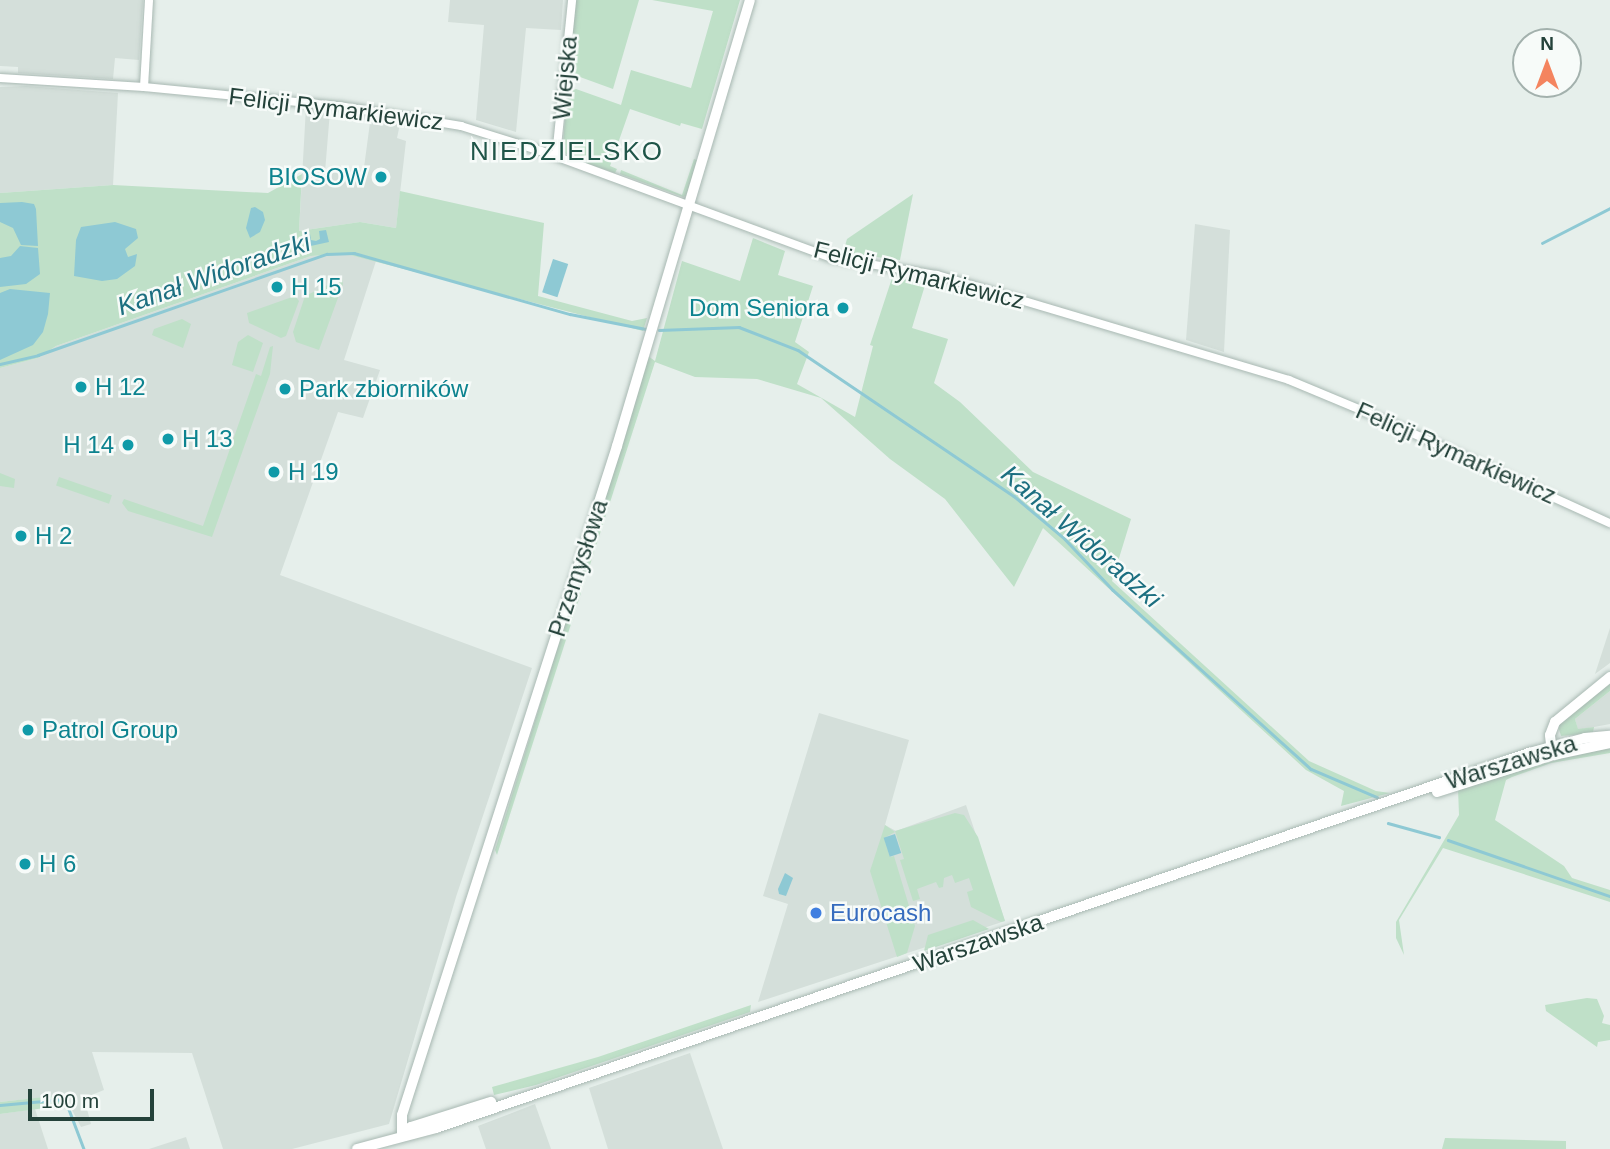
<!DOCTYPE html>
<meta charset="utf-8">
<style>
body{margin:0}
#map{position:relative;width:1610px;height:1149px;overflow:hidden;background:#e6efeb;font-family:Arial,sans-serif}
div>[style]{position:absolute}
.built>*{inset:0;background:#d4dfda}
.green>*{inset:0;background:#bfe0c8;transform-origin:0 0}
.water>*{inset:0;background:#8ec9d4;transform-origin:0 0}
.stream>*{height:2.5px;margin:-1.25px;padding:0 1.25px;transform-origin:1.25px;border-radius:1.25px;background:#8ec9d4}
.roads{filter:drop-shadow(0 0 2px #a8b8b2) drop-shadow(0 0 2px #a8b8b2)}
.street>*{height:8px;margin:-4px;padding:0 4px;transform-origin:4px;border-radius:4px;background:#fff}
.secondary>*{height:10px;margin:-5px;padding:0 5px;transform-origin:5px;border-radius:5px;background:#fff}
.dots>*{width:19px;height:19px;translate:-50% -50%;box-sizing:border-box;border:4px solid #f7fbf9;border-radius:50%}
span{translate:-50% -50%;white-space:nowrap;text-align:center;line-height:1.15;-webkit-text-stroke:5px #f7fbf9;paint-order:stroke}
.street-label{font-size:24px;color:#24423a}
.culture-label{font-size:24px;color:#0d838f}
.right{translate:-100% -50%;text-align:right}
.left{translate:0 -50%;text-align:left}
.shop-label{font-size:24px;color:#366cbe}
.neighbourhood-label{font-size:26px;color:#1f5548;letter-spacing:2px}
.water-label{font-size:26px;color:#1c6f80;font-style:italic}
.north{position:absolute;left:1512px;top:28px;width:70px;height:70px;box-sizing:border-box;background:#f7fbf9;border:2px solid #a3b1ad;border-radius:50%;rotate:0deg;font-size:19px;font-weight:700;line-height:28px;text-align:center;color:#24423a}
.north::after{content:'';display:block;margin:auto;width:24px;height:32px;background:#f4845f;clip-path:polygon(50% 0,100% 100%,50% 72%,0 100%)}
.scale{position:absolute;left:28px;top:1089px;width:126px;height:32px;box-sizing:border-box;border:4px solid #24423a;border-top:0;padding-left:9px;font-size:21px;line-height:24px;white-space:nowrap;color:#24423a;-webkit-text-stroke:5px #f7fbf9;paint-order:stroke}
</style>
<div id="map">
<div class="built">
<div style="clip-path:polygon(0 0,143px 0,139px 60px,115px 58px,113px 79px,18px 73px,18px 67px,0 66px)"></div>
<div style="clip-path:polygon(450px 0,563px 0,561px 30px,526px 28px,516px 132px,476px 120px,484px 25px,448px 22px)"></div>
<div style="clip-path:polygon(26px 86px,118px 93px,113px 185px,0 193px,0 87px)"></div>
<div style="clip-path:polygon(306px 107px,330px 111px,325px 172px,363px 175px,371px 115px,401px 119px,397px 138px,406px 141px,396px 228px,360px 222px,299px 231px)"></div>
<div style="clip-path:polygon(1195px 224px,1230px 230px,1224px 352px,1186px 340px)"></div>
<div style="clip-path:polygon(346px 254px,376px 261px,344px 360px,380px 370px,363px 418px,338px 412px,280px 575px,532px 668px,456px 897px,389px 1124px,292px 1149px,223px 1149px,192px 1053px,92px 1052px,104px 1090px,84px 1098px,91px 1124px,81px 1127px,64px 1095px,0 1102px,0 368px,38px 358px,56px 346px,311px 256px)"></div>
<div style="clip-path:polygon(1610px 628px,1610px 663px,1595px 674px)"></div>
<div style="clip-path:polygon(1610px 691px,1610px 724px,1578px 730px,1575px 719px)"></div>
<div style="clip-path:polygon(819px 713px,909px 740px,885px 825px,896px 831px,966px 805px,1005px 921px,758px 1002px,788px 904px,763px 896px)"></div>
<div style="clip-path:polygon(690px 1053px,723px 1149px,608px 1149px,589px 1088px)"></div>
<div style="clip-path:polygon(535px 1104px,551px 1149px,486px 1149px,478px 1126px)"></div>
<div style="clip-path:polygon(35px 1109px,48px 1149px,0 1149px,0 1114px)"></div>
<div style="clip-path:polygon(186px 1137px,190px 1149px,149px 1149px)"></div>
</div>
<div class="green">
<div style="clip-path:polygon(576px 0,639px 0,613px 89px,569px 73px)"></div>
<div style="clip-path:polygon(652px 0,740px 0,702px 129px,681px 123px,680px 126px,630px 109px,610px 166px,617px 169px,615px 173px,573px 159px,565px 153px,563px 144px,567px 92px,576px 89px,621px 105px,631px 70px,691px 88px,713px 11px)"></div>
<div style="clip-path:polygon(694px 159px,699px 161px,686px 196px,683px 197px,620px 174px,621px 170px,682px 195px)"></div>
<div style="clip-path:polygon(302px 174px,299px 231px,360px 222px,396px 228px,400px 191px,544px 223px,538px 296px,632px 321px,647px 318px,643px 331px,346px 254px,311px 256px,56px 346px,38px 358px,0 368px,0 193px,113px 185px,268px 193px)"></div>
<div style="clip-path:polygon(913px 194px,900px 260px,843px 253px,847px 239px)"></div>
<div style="clip-path:polygon(753px 238px,785px 251px,778px 275px,813px 286px,795px 342px,809px 352px,797px 384px,855px 417px,873px 346px,870px 345px,892px 278px,926px 282px,912px 328px,948px 339px,934px 383px,960px 402px,1033px 472px,1131px 519px,1112px 581px,1309px 761px,1376px 791px,1390px 793px,1341px 806px,1344px 791px,1306px 770px,1043px 528px,1014px 587px,945px 499px,890px 459px,821px 398px,757px 379px,695px 377px,655px 362px,497px 855px,495px 850px,648px 356px,655px 361px,682px 261px,740px 281px)"></div>
<div style="clip-path:polygon(342px 278px,343px 284px,319px 350px,296px 342px,293px 332px,305px 296px)"></div>
<div style="clip-path:polygon(295px 296px,299px 301px,286px 336px,281px 338px,249px 323px,247px 313px)"></div>
<div style="clip-path:polygon(182px 319px,191px 324px,183px 348px,152px 335px,154px 329px)"></div>
<div style="clip-path:polygon(248px 335px,263px 343px,253px 372px,232px 365px,238px 342px)"></div>
<div style="clip-path:polygon(273px 346px,270px 374px,212px 537px,128px 511px,122px 503px,124px 499px,203px 526px,256px 374px,261px 376px,270px 347px)"></div>
<div style="clip-path:polygon(0 473px,15px 479px,14px 488px,0 486px)"></div>
<div style="left:59px;top:477px;width:56px;height:9px;rotate:19deg"></div>
<div style="clip-path:polygon(1610px 683px,1610px 691px,1575px 719px,1578px 729px,1594px 727px,1593px 733px,1561px 736px,1558px 726px)"></div>
<div style="clip-path:polygon(1610px 748px,1610px 753px,1551px 763px,1512px 777px,1506px 780px,1495px 820px,1564px 866px,1572px 878px,1610px 890px,1610px 902px,1443px 848px,1399px 920px,1404px 955px,1396px 938px,1396px 922px,1459px 815px,1458px 789px,1560px 759px)"></div>
<div style="clip-path:polygon(955px 813px,964px 815px,978px 837px,1005px 921px,1001px 922px,971px 907px,967px 892px,973px 890px,969px 878px,955px 883px,952px 875px,944px 878px,943px 887px,939px 888px,936px 882px,917px 889px,920px 899px,913px 901px,900px 860px,904px 859px,895px 831px)"></div>
<div style="clip-path:polygon(885px 825px,895px 832px,884px 838px,890px 857px,894px 856px,915px 926px,907px 953px,897px 957px,870px 871px)"></div>
<div style="clip-path:polygon(973px 920px,989px 929px,924px 951px,928px 935px)"></div>
<div style="clip-path:polygon(1587px 998px,1597px 999px,1604px 1016px,1602px 1023px,1610px 1025px,1610px 1040px,1598px 1042px,1597px 1047px,1546px 1011px,1545px 1005px)"></div>
<div style="clip-path:polygon(751px 1005px,750px 1012px,536px 1085px,494px 1095px,492px 1087px,598px 1057px)"></div>
<div style="clip-path:polygon(61px 1095px,66px 1109px,60px 1106px,0 1114px,0 1102px)"></div>
<div style="clip-path:polygon(1445px 1138px,1566px 1141px,1566px 1149px,1442px 1149px)"></div>
</div>
<div class="water">
<div style="clip-path:polygon(22px 202px,34px 204px,36px 209px,38px 246px,21px 245px,13px 228px,0 222px,0 203px)"></div>
<div style="clip-path:polygon(255px 207px,263px 212px,265px 220px,260px 232px,250px 238px,246px 228px,251px 208px)"></div>
<div style="clip-path:polygon(115px 222px,136px 229px,138px 238px,125px 249px,128px 257px,137px 254px,135px 266px,117px 279px,102px 281px,74px 276px,76px 240px,81px 227px)"></div>
<div style="clip-path:polygon(326px 230px,329px 242px,306px 247px,306px 233px,310px 234px,311px 240px,316px 241px,320px 239px,319px 231px)"></div>
<div style="clip-path:polygon(20px 246px,38px 248px,40px 274px,26px 284px,0 287px,0 258px,11px 256px)"></div>
<div style="left:553px;top:259px;width:16px;height:35px;rotate:18deg"></div>
<div style="clip-path:polygon(10px 289px,50px 293px,48px 314px,43px 332px,33px 345px,0 360px,0 293px)"></div>
<div style="left:895px;top:834px;width:20px;height:12px;rotate:72deg"></div>
<div style="clip-path:polygon(785px 873px,793px 878px,786px 896px,779px 894px,778px 889px)"></div>
</div>
<div class="stream">
<div style="left:1542px;top:243px;width:76px;rotate:-27.2deg"></div>
<div style="left:659px;top:330px;width:80px;rotate:-2.1deg"></div>
<div style="left:739px;top:327px;width:63px;rotate:21.3deg"></div>
<div style="left:798px;top:350px;width:261px;rotate:34.1deg"></div>
<div style="left:1014px;top:496px;width:67px;rotate:40.1deg"></div>
<div style="left:1065px;top:539px;width:70px;rotate:46.7deg"></div>
<div style="left:1113px;top:590px;width:267px;rotate:42.1deg"></div>
<div style="left:1311px;top:769px;width:72px;rotate:23deg"></div>
<div style="left:0;top:364px;width:39px;rotate:-13deg"></div>
<div style="left:38px;top:355px;width:306px;rotate:-19.3deg"></div>
<div style="left:327px;top:254px;width:27px;rotate:-2deg"></div>
<div style="left:354px;top:253px;width:224px;rotate:15.8deg"></div>
<div style="left:570px;top:314px;width:77px;rotate:11.2deg"></div>
<div style="left:1388px;top:823px;width:53px;rotate:15.4deg"></div>
<div style="left:1448px;top:840px;width:171px;rotate:19.1deg"></div>
<div style="left:0;top:1105px;width:65px;rotate:-5.3deg"></div>
<div style="left:65px;top:1099px;width:53px;rotate:69.2deg"></div>
</div>
<div class="roads">
<div class="street">
<div style="left:0;top:78px;width:144px;rotate:3.6deg"></div>
<div style="left:144px;top:87px;width:196px;rotate:5.6deg"></div>
<div style="left:339px;top:106px;width:124px;rotate:9.3deg"></div>
<div style="left:461px;top:126px;width:84px;rotate:17.4deg"></div>
<div style="left:541px;top:151px;width:310px;rotate:20.2deg"></div>
<div style="left:832px;top:258px;width:106px;rotate:9.2deg"></div>
<div style="left:937px;top:275px;width:367px;rotate:16.6deg"></div>
<div style="left:1289px;top:380px;width:83px;rotate:22.6deg"></div>
<div style="left:1366px;top:412px;width:268px;rotate:24.5deg"></div>
<div style="left:144px;top:87px;width:87px;rotate:-86.7deg"></div>
<div style="left:556px;top:156px;width:157px;rotate:-84.1deg"></div>
</div>
<div class="secondary">
<div style="left:1552px;top:752px;width:17px;rotate:-97deg"></div>
<div style="left:1550px;top:735px;width:14px;rotate:-69deg"></div>
<div style="left:1555px;top:722px;width:71px;rotate:-39.3deg"></div>
<div style="left:1437px;top:792px;width:122px;rotate:-17.7deg"></div>
<div style="left:1553px;top:755px;width:58px;rotate:-11.9deg"></div>
<div style="left:404px;top:1133px;width:9px;rotate:-41deg"></div>
<div style="left:411px;top:1127px;width:84px;rotate:-17.4deg"></div>
<div style="left:402px;top:1134px;width:19px;rotate:-90deg"></div>
<div style="left:402px;top:1115px;width:703px;rotate:-72.18deg"></div>
<div style="left:617px;top:446px;width:465px;rotate:-73.4deg"></div>
<div style="left:357px;top:1149px;width:82px;rotate:-14.9deg"></div>
<div style="left:436px;top:1128px;width:1156px;rotate:-18.94deg"></div>
<div style="left:1529px;top:753px;width:58px;rotate:-15deg"></div>
<div style="left:1585px;top:738px;width:25px;rotate:-5deg"></div>
</div>
</div>
<div class="dots">
<div style="left:381px;top:177px;background:#0f9aa8"></div>
<div style="left:277px;top:287px;background:#0f9aa8"></div>
<div style="left:843px;top:308px;background:#0f9aa8"></div>
<div style="left:81px;top:387px;background:#0f9aa8"></div>
<div style="left:285px;top:389px;background:#0f9aa8"></div>
<div style="left:168px;top:439px;background:#0f9aa8"></div>
<div style="left:128px;top:445px;background:#0f9aa8"></div>
<div style="left:274px;top:472px;background:#0f9aa8"></div>
<div style="left:21px;top:536px;background:#0f9aa8"></div>
<div style="left:28px;top:730px;background:#0f9aa8"></div>
<div style="left:25px;top:864px;background:#0f9aa8"></div>
<div style="left:816px;top:913px;background:#3f7fe0"></div>
</div>
<div class="street-label">
<span style="left:565px;top:78px;rotate:-85deg">Wiejska</span>
<span style="left:336px;top:109px;rotate:7deg">Felicji Rymarkiewicz</span>
<span style="left:919px;top:275px;rotate:14deg">Felicji Rymarkiewicz</span>
<span style="left:1456px;top:453px;rotate:24deg">Felicji Rymarkiewicz</span>
<span style="left:578px;top:568px;rotate:-72deg">Przemysłowa</span>
<span style="left:1511px;top:762px;rotate:-17deg">Warszawska</span>
<span style="left:978px;top:943px;rotate:-19deg">Warszawska</span>
</div>
<div class="culture-label">
<span class="right" style="left:367px;top:177px">BIOSOW</span>
<span class="left" style="left:291px;top:287px">H 15</span>
<span class="right" style="left:829px;top:308px">Dom Seniora</span>
<span class="left" style="left:95px;top:387px">H 12</span>
<span class="left" style="left:299px;top:389px">Park zbiorników</span>
<span class="left" style="left:182px;top:439px">H 13</span>
<span class="right" style="left:114px;top:445px">H 14</span>
<span class="left" style="left:288px;top:472px">H 19</span>
<span class="left" style="left:35px;top:536px">H 2</span>
<span class="left" style="left:42px;top:730px">Patrol Group</span>
<span class="left" style="left:39px;top:864px">H 6</span>
</div>
<div class="shop-label">
<span class="left" style="left:830px;top:913px">Eurocash</span>
</div>
<div class="neighbourhood-label">
<span style="left:567px;top:152px">NIEDZIELSKO</span>
</div>
<div class="water-label">
<span style="left:214px;top:275px;rotate:-19deg">Kanał Widoradzki</span>
<span style="left:1081px;top:537px;rotate:41deg">Kanał Widoradzki</span>
</div>
<div class="north">N</div>
<div class="scale">100 m</div>
</div>
